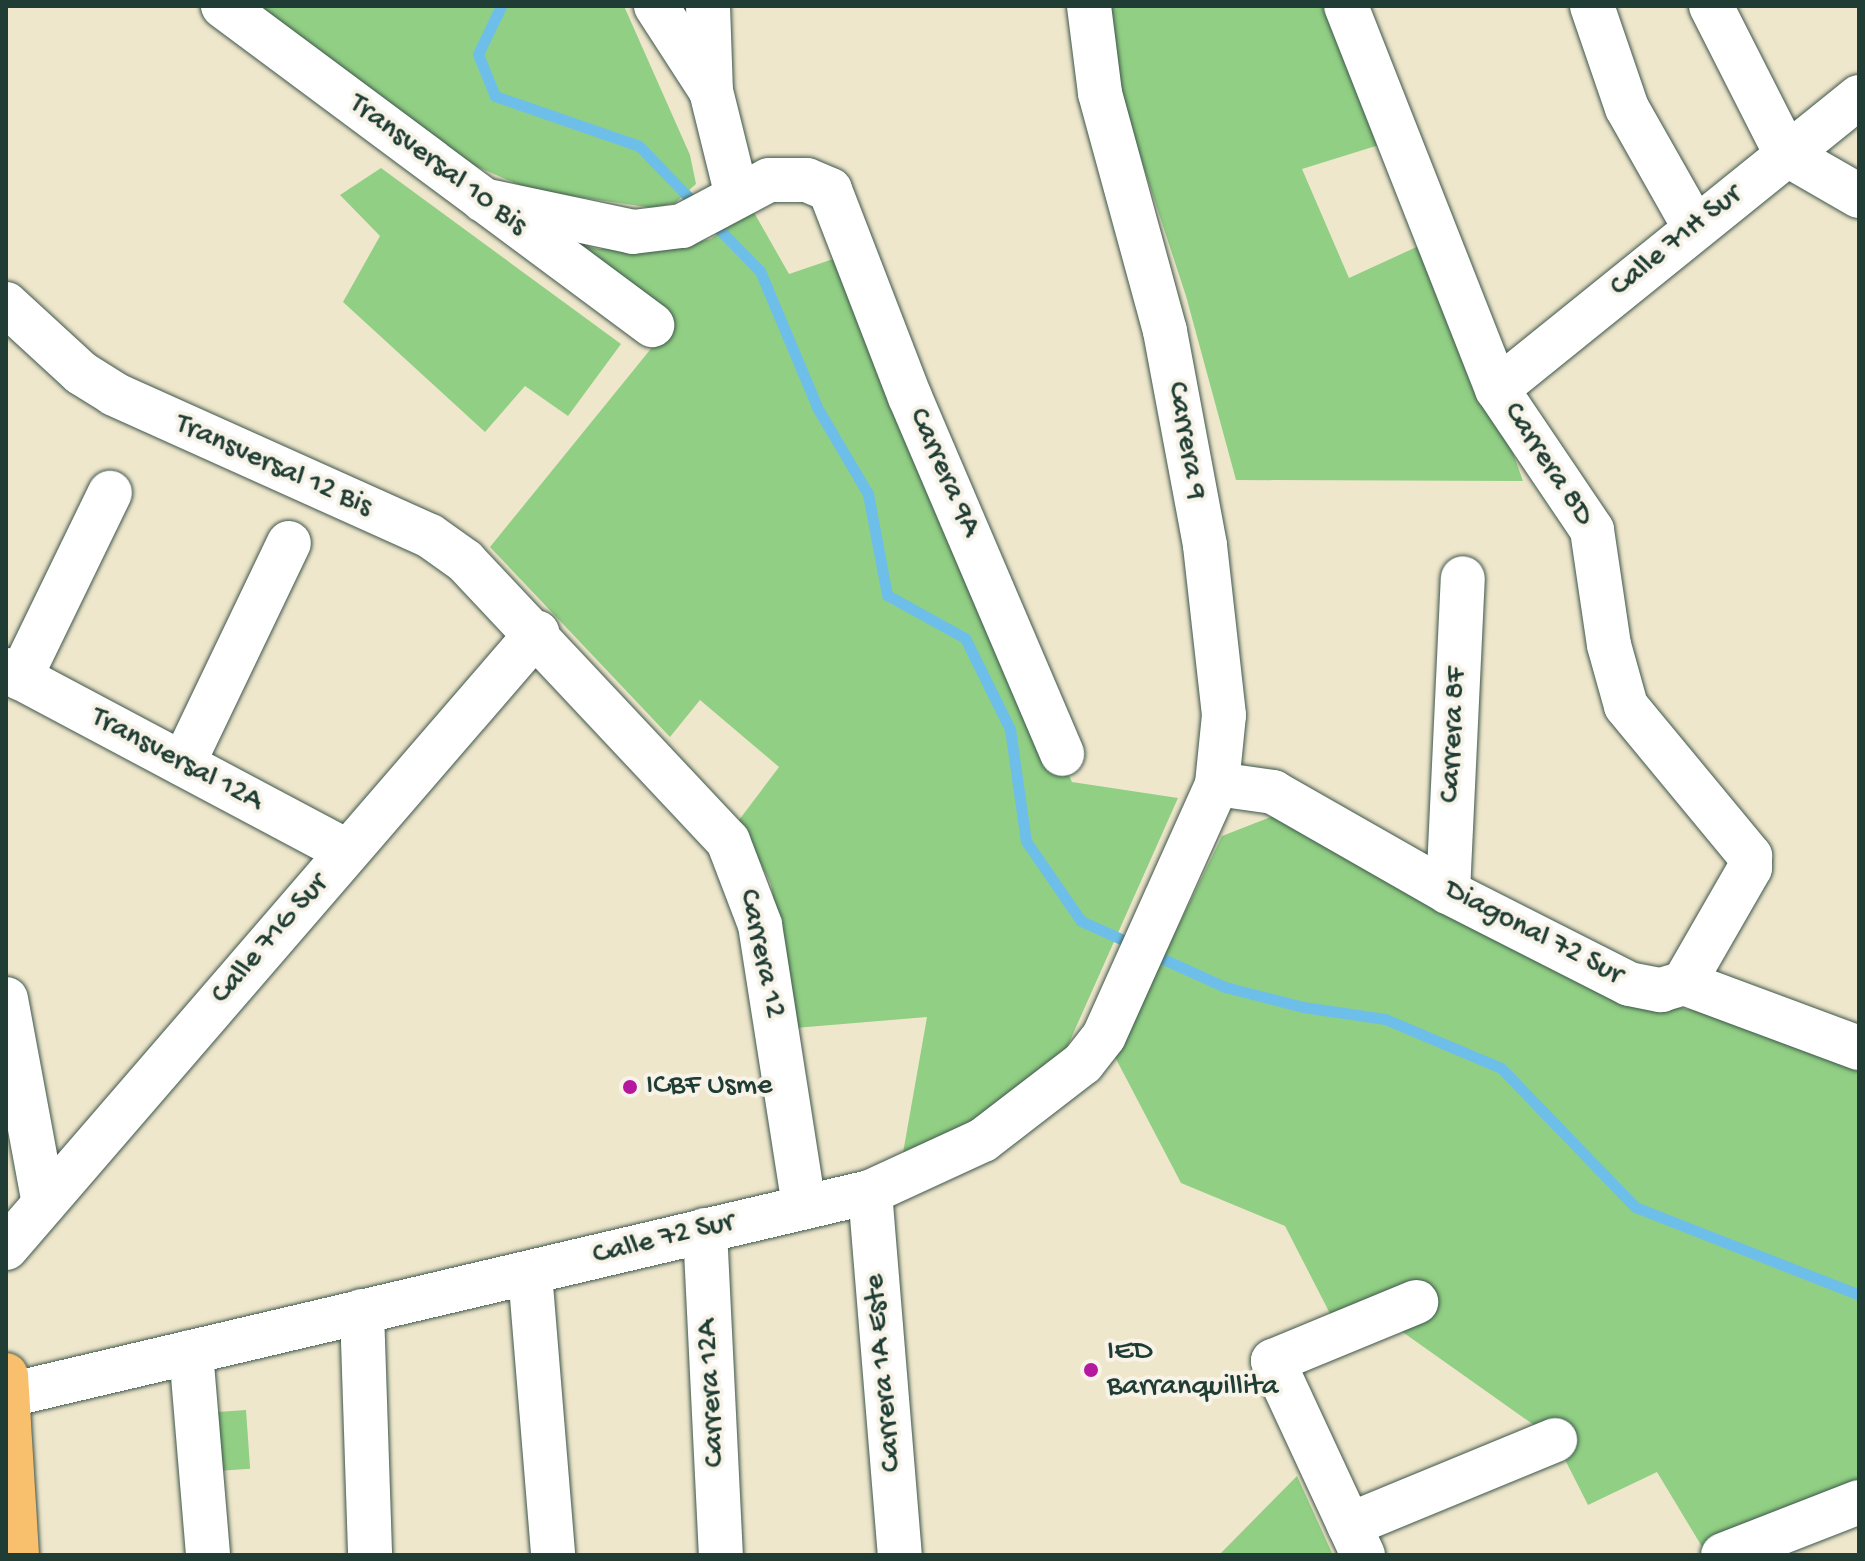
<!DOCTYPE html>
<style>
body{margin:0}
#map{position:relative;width:1865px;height:1561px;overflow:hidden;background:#efe7cc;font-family:"Gochi Hand",sans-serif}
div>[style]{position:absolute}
.green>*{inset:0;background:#91cf84;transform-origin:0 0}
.stream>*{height:11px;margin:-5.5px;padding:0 5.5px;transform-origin:5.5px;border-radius:5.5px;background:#6dbfe9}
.roads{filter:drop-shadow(0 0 2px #3e564b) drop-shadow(0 0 2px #3e564b)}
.minor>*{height:44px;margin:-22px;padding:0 22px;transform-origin:22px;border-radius:22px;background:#fff}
.major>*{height:44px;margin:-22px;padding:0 22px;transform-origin:22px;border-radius:22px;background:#f8bf6c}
.dots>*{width:22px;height:22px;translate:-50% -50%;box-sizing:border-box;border:4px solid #f7f3e8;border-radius:50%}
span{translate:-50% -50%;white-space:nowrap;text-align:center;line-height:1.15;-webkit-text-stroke:8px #f7f3e8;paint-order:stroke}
.street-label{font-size:30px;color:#1f3d34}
.poi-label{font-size:30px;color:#1f3d34}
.left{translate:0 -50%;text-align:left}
.frame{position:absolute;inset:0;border:8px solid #1f3d34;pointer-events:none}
</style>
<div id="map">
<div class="green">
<div style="clip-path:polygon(260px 6px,624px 6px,690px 155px,696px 184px,675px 203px,653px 208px,531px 190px,441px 151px)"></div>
<div style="clip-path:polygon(1104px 6px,1324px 6px,1379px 145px,1302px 169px,1349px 278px,1436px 238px,1523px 481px,1236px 480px,1186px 296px,1122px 101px)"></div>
<div style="clip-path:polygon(381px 168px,621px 344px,568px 416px,525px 386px,485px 432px,343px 302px,380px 236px,340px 195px)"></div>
<div style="clip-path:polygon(752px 209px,789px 274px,839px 257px,1072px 782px,1178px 798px,1060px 1063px,990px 1115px,903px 1153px,927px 1017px,795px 1028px,771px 884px,739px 820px,779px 767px,700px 700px,670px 737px,490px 547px,671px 324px,556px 239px,598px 249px,675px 247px,711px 239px)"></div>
<div style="clip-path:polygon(1276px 815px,1627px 999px,1710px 1013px,1859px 1067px,1859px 1502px,1707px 1555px,1657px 1472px,1588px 1505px,1555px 1440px,1380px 1316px,1340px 1333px,1285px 1226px,1181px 1183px,1115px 1057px,1222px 836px)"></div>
<div style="left:246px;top:1410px;width:59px;height:36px;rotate:86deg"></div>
<div style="clip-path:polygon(1297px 1476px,1333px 1555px,1219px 1555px)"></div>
</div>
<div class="stream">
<div style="left:501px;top:6px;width:53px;rotate:115.6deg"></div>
<div style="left:478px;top:54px;width:45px;rotate:68deg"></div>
<div style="left:495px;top:96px;width:152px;rotate:19.1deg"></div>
<div style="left:639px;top:146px;width:86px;rotate:45.9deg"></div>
<div style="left:711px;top:221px;width:70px;rotate:45.6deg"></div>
<div style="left:760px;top:271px;width:150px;rotate:67.2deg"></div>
<div style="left:818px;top:409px;width:99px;rotate:59.5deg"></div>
<div style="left:868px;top:494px;width:103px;rotate:79.3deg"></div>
<div style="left:887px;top:595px;width:89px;rotate:28.9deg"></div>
<div style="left:965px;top:638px;width:102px;rotate:63.7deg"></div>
<div style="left:1010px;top:729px;width:113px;rotate:81.9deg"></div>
<div style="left:1026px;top:841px;width:97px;rotate:55.5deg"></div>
<div style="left:1081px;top:921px;width:61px;rotate:24.1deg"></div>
<div style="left:1152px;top:954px;width:80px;rotate:24.3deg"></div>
<div style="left:1225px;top:987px;width:81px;rotate:14.4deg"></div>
<div style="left:1303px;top:1007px;width:83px;rotate:8.3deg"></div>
<div style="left:1385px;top:1019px;width:126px;rotate:22.9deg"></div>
<div style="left:1501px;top:1068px;width:193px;rotate:46deg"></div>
<div style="left:1635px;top:1207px;width:241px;rotate:21.4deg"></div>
</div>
<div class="roads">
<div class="minor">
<div style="left:223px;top:6px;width:535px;rotate:36.63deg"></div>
<div style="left:656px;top:6px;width:101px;rotate:57.1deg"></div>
<div style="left:708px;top:6px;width:85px;rotate:88deg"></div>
<div style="left:711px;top:91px;width:108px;rotate:76.1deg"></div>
<div style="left:1346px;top:6px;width:412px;rotate:68.5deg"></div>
<div style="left:1497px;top:389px;width:170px;rotate:56deg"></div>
<div style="left:1592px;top:530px;width:116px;rotate:81.6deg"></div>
<div style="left:1609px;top:645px;width:63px;rotate:74.4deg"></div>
<div style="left:1626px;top:706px;width:195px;rotate:50.4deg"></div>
<div style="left:1750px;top:856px;width:12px;rotate:90deg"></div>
<div style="left:1750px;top:868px;width:133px;rotate:119.9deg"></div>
<div style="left:1592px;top:6px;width:108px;rotate:71.1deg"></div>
<div style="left:1627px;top:108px;width:138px;rotate:60.5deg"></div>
<div style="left:1711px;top:6px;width:166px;rotate:63.1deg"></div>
<div style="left:1786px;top:154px;width:84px;rotate:29.9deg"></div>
<div style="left:483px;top:200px;width:153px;rotate:12deg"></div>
<div style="left:633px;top:232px;width:49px;rotate:-7deg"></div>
<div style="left:682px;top:226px;width:98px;rotate:-27.9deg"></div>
<div style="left:769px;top:180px;width:38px"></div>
<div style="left:807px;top:180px;width:25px;rotate:23deg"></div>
<div style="left:830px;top:190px;width:222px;rotate:68.9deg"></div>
<div style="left:910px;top:397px;width:388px;rotate:66.9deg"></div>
<div style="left:6px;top:304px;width:102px;rotate:42.6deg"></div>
<div style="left:81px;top:373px;width:39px;rotate:32deg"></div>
<div style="left:114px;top:394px;width:346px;rotate:24.2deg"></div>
<div style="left:430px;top:536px;width:43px;rotate:35.5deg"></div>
<div style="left:465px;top:561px;width:384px;rotate:46.8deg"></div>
<div style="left:728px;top:841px;width:90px;rotate:69.1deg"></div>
<div style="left:760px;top:925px;width:285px;rotate:81.1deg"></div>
<div style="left:1497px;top:389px;width:465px;rotate:-38.9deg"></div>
<div style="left:6px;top:670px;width:386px;rotate:28deg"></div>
<div style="left:20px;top:678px;width:206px;rotate:-64.1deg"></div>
<div style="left:183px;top:764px;width:245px;rotate:-64.4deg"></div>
<div style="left:1217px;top:784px;width:57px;rotate:8.1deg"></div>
<div style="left:1273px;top:792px;width:202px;rotate:29.7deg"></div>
<div style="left:1448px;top:892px;width:203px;rotate:26.9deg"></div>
<div style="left:1629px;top:984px;width:33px;rotate:11deg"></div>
<div style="left:1661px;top:990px;width:24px;rotate:-17deg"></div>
<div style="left:1684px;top:983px;width:187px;rotate:20.4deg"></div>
<div style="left:1448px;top:892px;width:314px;rotate:-87.3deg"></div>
<div style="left:6px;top:999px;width:208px;rotate:79.5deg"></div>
<div style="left:870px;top:1192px;width:364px;rotate:85.3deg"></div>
<div style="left:705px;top:1230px;width:325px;rotate:87.2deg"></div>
<div style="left:6px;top:1248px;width:813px;rotate:-49.19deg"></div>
<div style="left:530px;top:1273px;width:283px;rotate:85.3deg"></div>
<div style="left:362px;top:1311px;width:244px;rotate:88.1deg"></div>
<div style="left:191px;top:1352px;width:204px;rotate:85.2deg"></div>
<div style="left:9px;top:1395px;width:885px;rotate:-13.27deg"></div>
<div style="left:870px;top:1192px;width:124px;rotate:-24.7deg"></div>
<div style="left:983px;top:1140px;width:126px;rotate:-37.6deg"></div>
<div style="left:1083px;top:1063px;width:34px;rotate:-52deg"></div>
<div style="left:1104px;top:1036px;width:276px;rotate:-65.8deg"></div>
<div style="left:1217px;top:784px;width:69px;rotate:-84.2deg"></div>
<div style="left:1224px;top:715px;width:171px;rotate:-96.4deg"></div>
<div style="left:1205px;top:545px;width:218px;rotate:-100.6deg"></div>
<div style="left:1165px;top:331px;width:247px;rotate:-105.3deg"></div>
<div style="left:1100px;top:93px;width:88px;rotate:-97.2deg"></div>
<div style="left:1349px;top:1525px;width:223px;rotate:-22.4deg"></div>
<div style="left:1363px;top:1555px;width:214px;rotate:-114.9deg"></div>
<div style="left:1273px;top:1361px;width:155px;rotate:-22.4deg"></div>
<div style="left:1723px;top:1555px;width:146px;rotate:-21.3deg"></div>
</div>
<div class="major">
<div style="left:6px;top:1375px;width:180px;rotate:86.5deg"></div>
</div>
</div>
<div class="dots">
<div style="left:630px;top:1087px;background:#b5179e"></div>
<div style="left:1091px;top:1370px;background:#b5179e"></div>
</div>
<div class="street-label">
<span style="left:437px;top:166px;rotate:37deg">Transversal 10 Bis</span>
<span style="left:1677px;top:242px;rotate:-39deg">Calle 71H Sur</span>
<span style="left:1185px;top:441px;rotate:80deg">Carrera 9</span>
<span style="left:1547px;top:465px;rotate:57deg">Carrera 8D</span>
<span style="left:273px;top:467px;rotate:24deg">Transversal 12 Bis</span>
<span style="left:943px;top:473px;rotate:66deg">Carrera 9A</span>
<span style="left:1455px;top:735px;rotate:-87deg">Carrera 8F</span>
<span style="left:176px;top:761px;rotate:28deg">Transversal 12A</span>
<span style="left:1533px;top:934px;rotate:27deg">Diagonal 72 Sur</span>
<span style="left:271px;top:940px;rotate:-49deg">Calle 71G Sur</span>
<span style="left:760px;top:954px;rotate:78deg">Carrera 12</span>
<span style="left:664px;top:1240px;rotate:-14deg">Calle 72 Sur</span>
<span style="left:885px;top:1373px;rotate:-95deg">Carrera 1A Este</span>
<span style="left:713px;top:1393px;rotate:-93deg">Carrera 12A</span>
</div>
<div class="poi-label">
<span class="left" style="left:646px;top:1087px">ICBF Usme</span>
<span class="left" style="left:1107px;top:1370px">IED<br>Barranquillita</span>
</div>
<div class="frame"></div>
</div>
